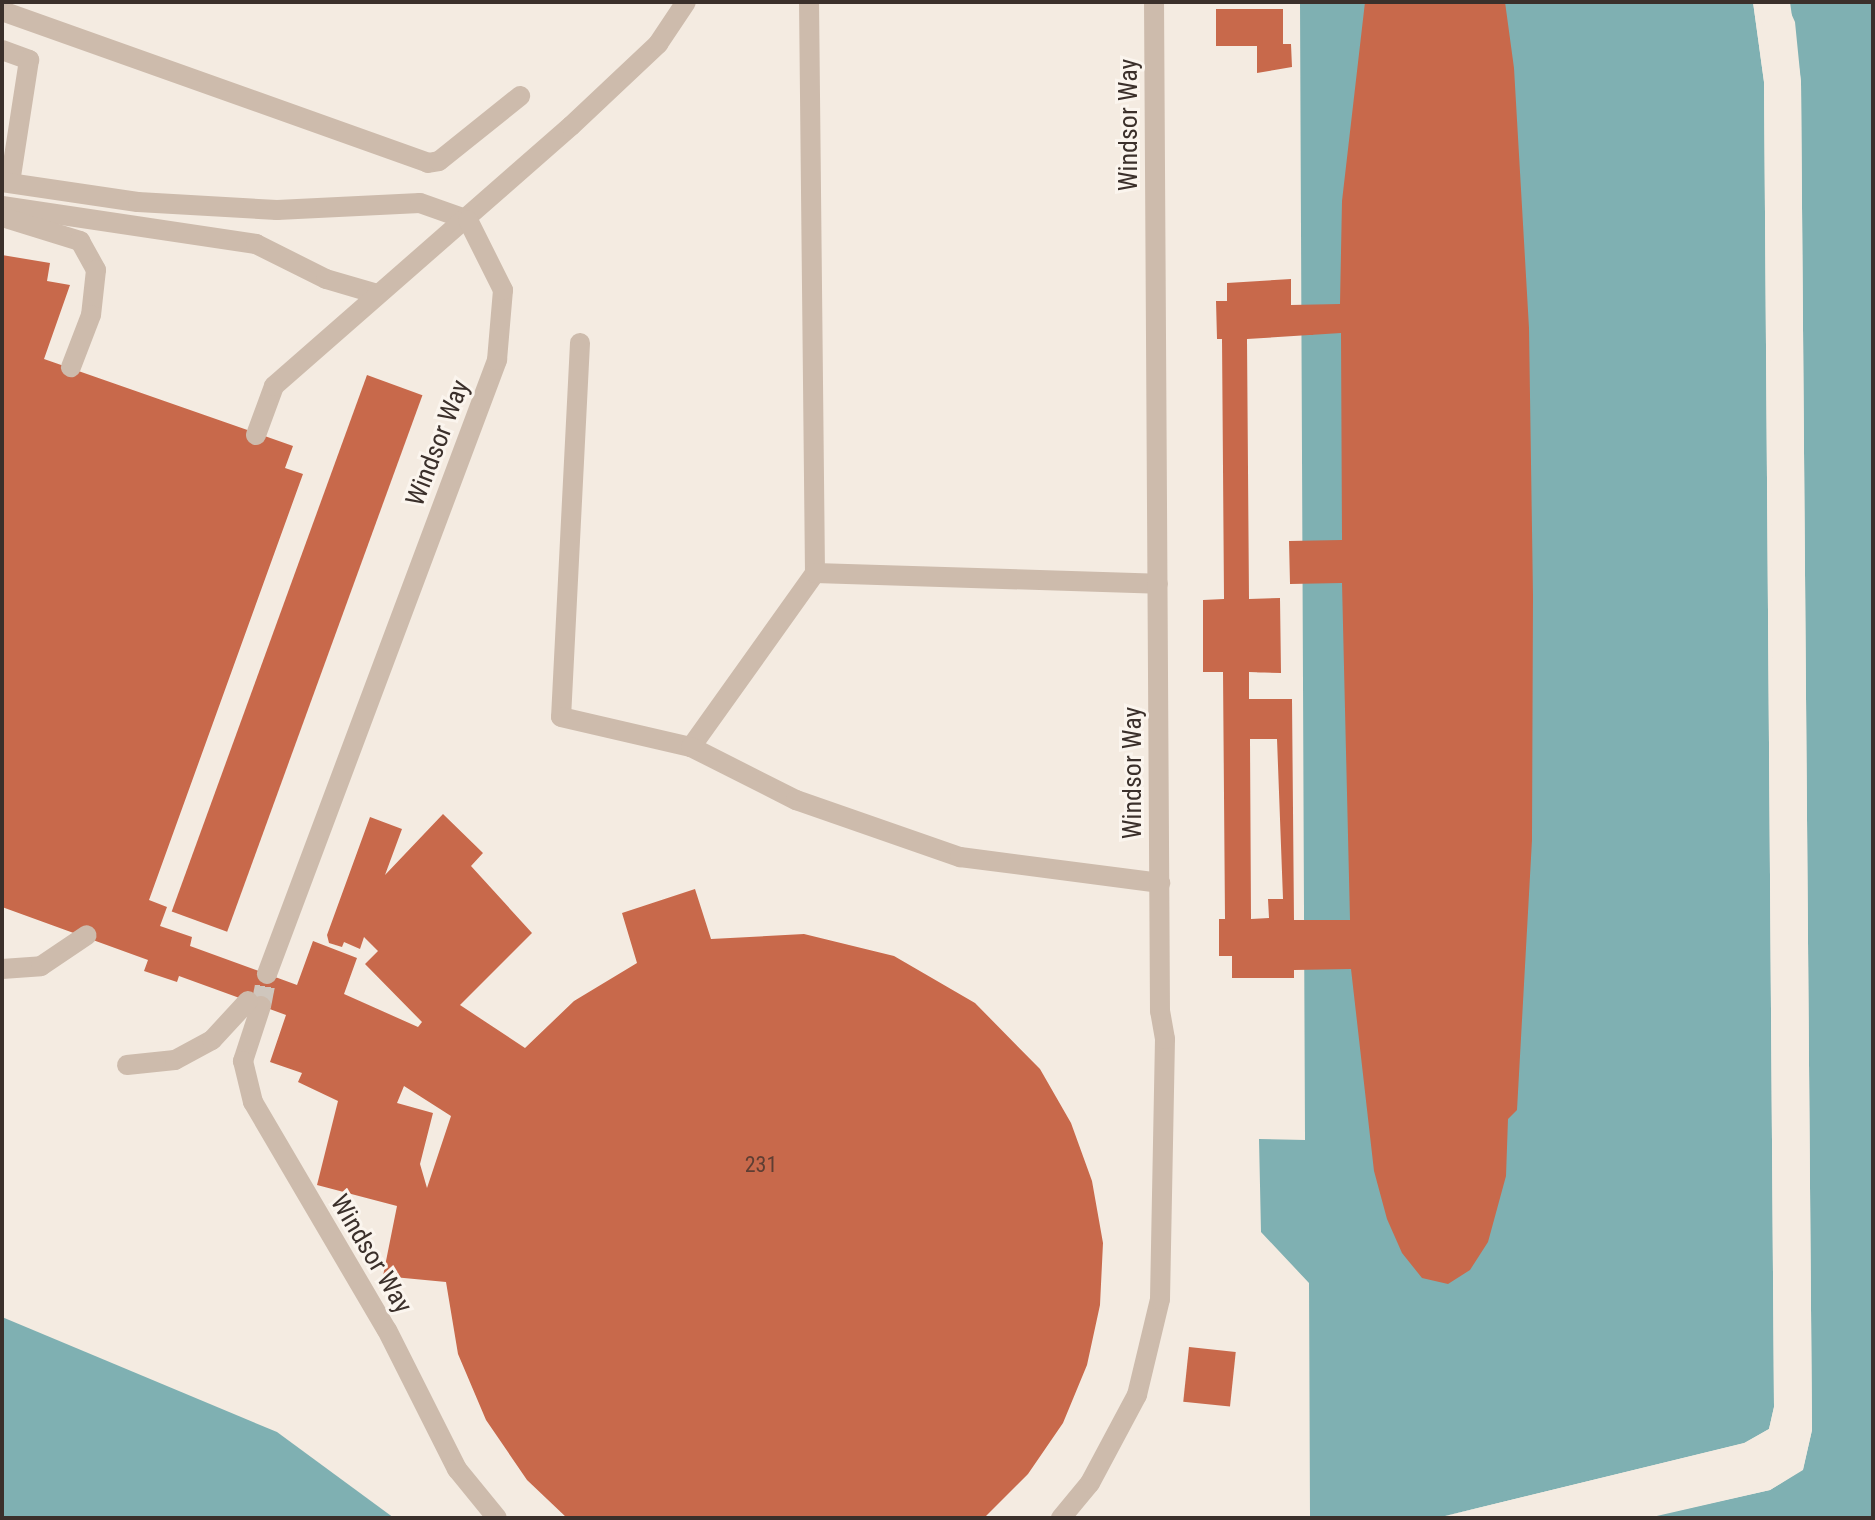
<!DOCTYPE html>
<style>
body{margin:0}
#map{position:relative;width:1875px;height:1520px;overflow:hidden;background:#f4ebe1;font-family:"Roboto Condensed",sans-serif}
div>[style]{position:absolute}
.water>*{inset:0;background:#7fb0b2}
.pier>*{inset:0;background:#f4ebe1}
.building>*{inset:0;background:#c8694b;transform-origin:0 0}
.minor-tunnel>*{height:20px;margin-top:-10px;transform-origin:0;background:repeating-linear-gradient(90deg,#cfc6bd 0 20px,transparent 0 30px)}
.minor>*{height:20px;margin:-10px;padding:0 10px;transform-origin:10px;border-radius:10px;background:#cdbbac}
span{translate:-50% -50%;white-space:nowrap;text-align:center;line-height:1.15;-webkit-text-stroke:6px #fbf5ee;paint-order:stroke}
.number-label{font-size:22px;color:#5e3e33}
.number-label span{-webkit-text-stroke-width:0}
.street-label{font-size:26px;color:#3b302b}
.frame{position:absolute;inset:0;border:4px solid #3b302b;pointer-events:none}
</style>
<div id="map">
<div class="water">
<div style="clip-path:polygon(1300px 2px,1753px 2px,1764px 82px,1774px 1407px,1769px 1429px,1745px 1443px,1437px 1518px,1310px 1518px,1309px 1283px,1261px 1232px,1259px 1139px,1305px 1140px)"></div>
<div style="clip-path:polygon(1790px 2px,1873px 2px,1873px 1518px,1648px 1518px,1770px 1490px,1803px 1469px,1812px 1430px,1801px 82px)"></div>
<div style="clip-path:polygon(2px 1317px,277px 1432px,394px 1518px,2px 1518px)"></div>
</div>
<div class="pier">
<div style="clip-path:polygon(1753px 2px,1762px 24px,1768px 81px,1778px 1408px,1772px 1432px,1746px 1447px,1437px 1518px,1744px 1443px,1769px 1429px,1774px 1407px,1764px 82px)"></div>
<div style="clip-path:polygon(1786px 2px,1795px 22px,1801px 82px,1812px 1430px,1803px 1470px,1770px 1490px,1644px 1518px,1769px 1486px,1799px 1467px,1808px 1430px,1797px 83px)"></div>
</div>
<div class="building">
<div style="clip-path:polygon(evenodd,1365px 2px,1505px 2px,1514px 68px,1529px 328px,1533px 596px,1532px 840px,1517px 1110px,1508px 1119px,1506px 1176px,1488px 1242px,1470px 1270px,1448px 1284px,1422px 1278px,1402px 1253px,1387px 1219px,1374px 1171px,1351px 969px,1294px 970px,1294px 978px,1232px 978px,1232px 956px,1219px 956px,1219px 919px,1225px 919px,1223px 672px,1203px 672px,1203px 600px,1224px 599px,1222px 339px,1217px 339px,1216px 301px,1227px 301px,1227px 283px,1291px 279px,1291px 305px,1340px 304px,1342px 201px,1365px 2px,1341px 333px,1342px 540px,1289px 541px,1290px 584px,1342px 583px,1350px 920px,1294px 920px,1292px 699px,1249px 699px,1249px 672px,1281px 673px,1280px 598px,1249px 599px,1247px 339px,1341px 333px,1365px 2px,1250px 739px,1277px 739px,1283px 899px,1268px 899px,1269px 918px,1251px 919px,1250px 739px)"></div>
<div style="clip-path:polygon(1216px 9px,1283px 9px,1283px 44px,1291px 44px,1292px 67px,1257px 73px,1257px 46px,1216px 46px)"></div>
<div style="clip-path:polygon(evenodd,2px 255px,50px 263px,47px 281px,70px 285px,44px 359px,293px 446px,285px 468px,303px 474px,149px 900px,167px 907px,160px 926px,192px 937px,190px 946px,297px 985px,313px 941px,357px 958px,344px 994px,418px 1027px,422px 1022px,365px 964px,378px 951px,364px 937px,360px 949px,344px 942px,342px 947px,329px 943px,327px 935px,370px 817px,402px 829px,385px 875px,443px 814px,483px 853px,471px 866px,532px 933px,460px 1005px,525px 1048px,574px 1001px,637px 963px,622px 913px,695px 889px,711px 939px,804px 934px,894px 956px,975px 1003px,1040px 1069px,1071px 1123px,1092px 1181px,1103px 1243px,1100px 1305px,1087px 1365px,1063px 1423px,1028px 1474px,984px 1518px,567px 1518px,527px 1480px,486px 1420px,458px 1354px,446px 1282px,383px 1276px,397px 1206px,317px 1185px,338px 1101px,298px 1082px,302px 1073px,270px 1062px,286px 1015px,179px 976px,177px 982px,144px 971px,148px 960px,2px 907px,2px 255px,404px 1086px,451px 1116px,427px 1188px,420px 1164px,433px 1113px,397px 1103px,404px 1086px)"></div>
<div style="left:367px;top:375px;width:59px;height:571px;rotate:20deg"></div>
<div style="left:1189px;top:1347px;width:47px;height:55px;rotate:6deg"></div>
</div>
<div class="minor-tunnel">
<div style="left:261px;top:1006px;width:33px;rotate:-79deg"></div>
</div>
<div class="minor">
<div style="left:2px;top:11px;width:452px;rotate:19.6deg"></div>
<div style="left:428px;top:163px;width:11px;rotate:-10deg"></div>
<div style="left:439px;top:161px;width:104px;rotate:-38.7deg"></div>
<div style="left:2px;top:50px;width:29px;rotate:20deg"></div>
<div style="left:29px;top:60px;width:124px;rotate:98.8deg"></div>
<div style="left:2px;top:182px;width:137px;rotate:8.4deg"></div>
<div style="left:138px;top:202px;width:139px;rotate:3.3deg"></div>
<div style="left:277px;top:210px;width:143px;rotate:-2.8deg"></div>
<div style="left:420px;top:203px;width:51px;rotate:19.5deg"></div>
<div style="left:2px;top:206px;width:257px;rotate:8.5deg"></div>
<div style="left:256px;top:244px;width:78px;rotate:26.6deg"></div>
<div style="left:326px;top:279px;width:53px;rotate:16.4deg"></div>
<div style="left:2px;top:217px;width:82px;rotate:17.1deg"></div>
<div style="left:80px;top:241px;width:33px;rotate:61deg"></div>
<div style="left:96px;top:270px;width:45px;rotate:96.3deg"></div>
<div style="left:91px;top:315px;width:56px;rotate:111deg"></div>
<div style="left:580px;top:343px;width:374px;rotate:92.9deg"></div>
<div style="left:561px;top:717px;width:133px;rotate:13deg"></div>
<div style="left:691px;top:747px;width:214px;rotate:-54.5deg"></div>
<div style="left:815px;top:573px;width:571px;rotate:-90.6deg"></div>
<div style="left:256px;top:435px;width:52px;rotate:-69.8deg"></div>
<div style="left:274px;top:386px;width:395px;rotate:-41.2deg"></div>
<div style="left:571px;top:126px;width:120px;rotate:-43.3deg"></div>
<div style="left:658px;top:44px;width:50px;rotate:-56.3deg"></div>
<div style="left:815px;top:573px;width:343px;rotate:1.8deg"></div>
<div style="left:691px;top:747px;width:118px;rotate:26.8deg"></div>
<div style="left:796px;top:800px;width:174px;rotate:19.2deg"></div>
<div style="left:960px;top:857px;width:202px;rotate:7.4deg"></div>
<div style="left:2px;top:969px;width:39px;rotate:-4deg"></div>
<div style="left:41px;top:966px;width:55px;rotate:-34deg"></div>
<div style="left:267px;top:974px;width:656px;rotate:-69.46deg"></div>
<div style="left:497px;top:360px;width:70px;rotate:-85.1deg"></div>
<div style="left:503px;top:290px;width:78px;rotate:-116.6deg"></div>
<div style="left:261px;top:1006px;width:58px;rotate:108.1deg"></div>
<div style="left:243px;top:1061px;width:42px;rotate:76.3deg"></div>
<div style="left:253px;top:1102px;width:264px;rotate:59.6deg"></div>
<div style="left:387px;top:1330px;width:156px;rotate:63.3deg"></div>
<div style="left:457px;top:1469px;width:63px;rotate:50.8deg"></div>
<div style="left:127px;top:1065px;width:48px;rotate:-5.9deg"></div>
<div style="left:175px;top:1060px;width:42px;rotate:-28.4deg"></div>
<div style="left:212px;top:1040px;width:53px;rotate:-47.3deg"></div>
<div style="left:1061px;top:1518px;width:45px;rotate:-50.4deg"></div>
<div style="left:1090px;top:1483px;width:100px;rotate:-61.9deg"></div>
<div style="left:1137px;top:1395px;width:99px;rotate:-76.5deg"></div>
<div style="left:1160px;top:1299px;width:260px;rotate:-88.9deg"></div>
<div style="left:1165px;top:1039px;width:28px;rotate:-100deg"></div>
<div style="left:1160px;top:1011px;width:1009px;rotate:-90.34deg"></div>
</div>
<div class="number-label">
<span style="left:761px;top:1165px">231</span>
</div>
<div class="street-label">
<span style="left:1129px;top:125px;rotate:-90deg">Windsor Way</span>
<span style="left:438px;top:443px;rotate:-69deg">Windsor Way</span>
<span style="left:1133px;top:773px;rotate:-90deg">Windsor Way</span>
<span style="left:371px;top:1254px;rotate:59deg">Windsor Way</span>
</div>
<div class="frame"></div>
</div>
